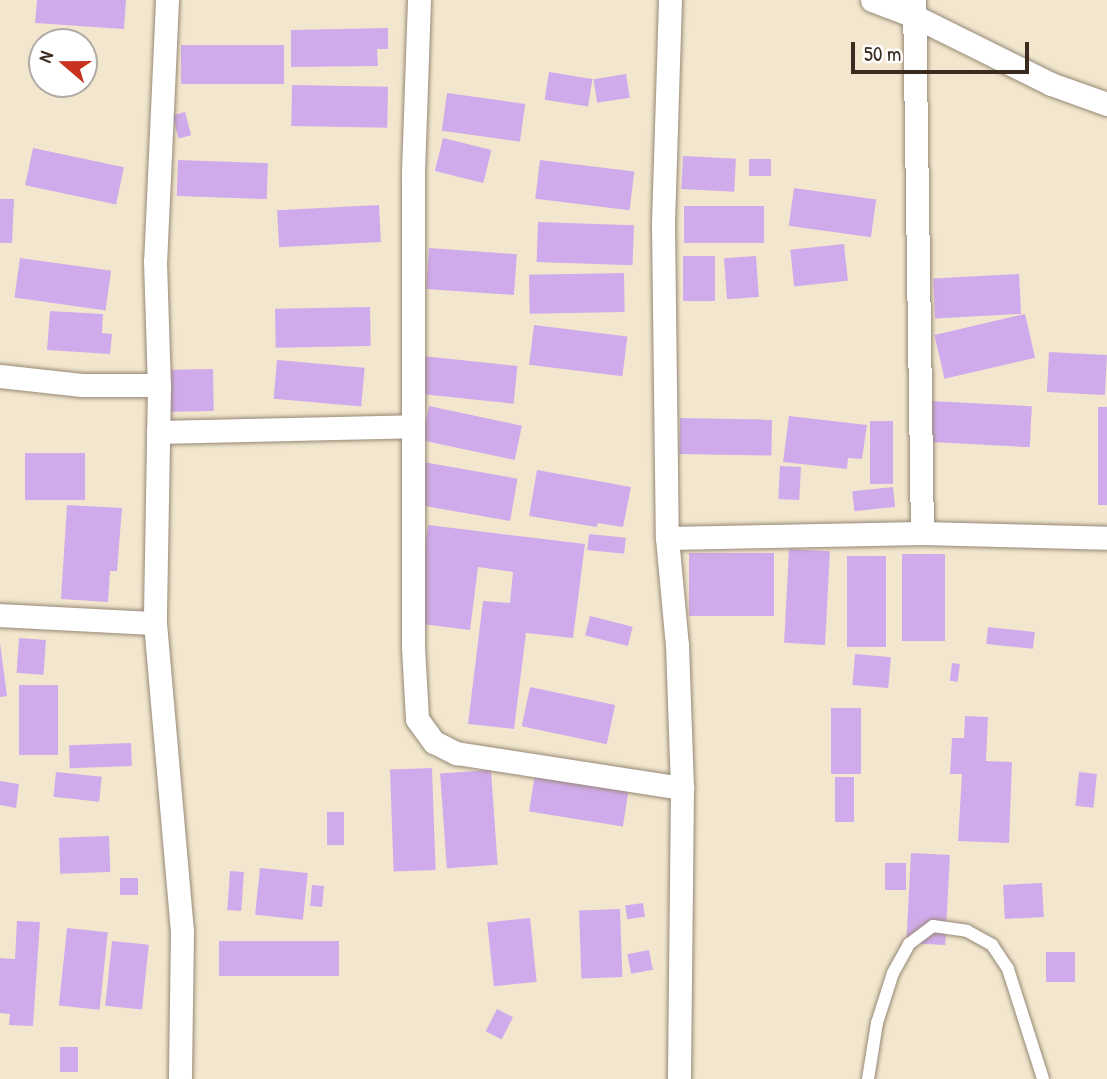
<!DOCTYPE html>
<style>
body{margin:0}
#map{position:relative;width:1107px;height:1079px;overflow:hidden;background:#f2e7ce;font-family:"Patrick Hand",sans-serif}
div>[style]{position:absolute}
.building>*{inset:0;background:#d0abeb;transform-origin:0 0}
.roads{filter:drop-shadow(0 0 2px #968876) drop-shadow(0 0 2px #968876)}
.service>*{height:12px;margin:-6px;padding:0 6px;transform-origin:6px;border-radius:6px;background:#fff}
.minor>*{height:23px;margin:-11.5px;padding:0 11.5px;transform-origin:11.5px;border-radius:11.5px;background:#fff}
span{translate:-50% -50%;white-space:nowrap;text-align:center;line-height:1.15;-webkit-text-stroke:7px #fff;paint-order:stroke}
.north{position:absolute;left:28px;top:28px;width:70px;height:70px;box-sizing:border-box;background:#fff;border:2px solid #b1aaa5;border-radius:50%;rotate:290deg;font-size:19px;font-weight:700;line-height:28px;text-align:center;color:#3b2a1e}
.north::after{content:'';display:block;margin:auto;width:24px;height:32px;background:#c8321e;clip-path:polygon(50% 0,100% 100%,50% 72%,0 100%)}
.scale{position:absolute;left:851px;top:42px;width:178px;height:32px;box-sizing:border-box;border:4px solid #3b2a1e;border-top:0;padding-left:9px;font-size:21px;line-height:24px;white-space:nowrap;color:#3b2a1e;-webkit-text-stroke:5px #fff;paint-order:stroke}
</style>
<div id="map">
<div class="building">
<div style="clip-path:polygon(37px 0,126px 0,124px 29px,35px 23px)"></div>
<div style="clip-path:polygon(388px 28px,388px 49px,377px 49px,378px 66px,291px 67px,291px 30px)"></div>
<div style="left:284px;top:45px;width:39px;height:103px;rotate:90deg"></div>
<div style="left:549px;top:72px;width:44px;height:28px;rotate:9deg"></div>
<div style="left:626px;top:74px;width:24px;height:33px;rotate:81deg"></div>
<div style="left:292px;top:85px;width:96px;height:41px;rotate:1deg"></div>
<div style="left:447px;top:93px;width:79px;height:38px;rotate:8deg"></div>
<div style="left:185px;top:112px;width:24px;height:13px;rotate:75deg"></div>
<div style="left:443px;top:138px;width:50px;height:34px;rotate:14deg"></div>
<div style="left:33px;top:148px;width:93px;height:38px;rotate:12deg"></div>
<div style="left:683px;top:156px;width:53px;height:33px;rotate:3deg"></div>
<div style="left:749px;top:159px;width:22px;height:17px"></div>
<div style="left:178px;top:160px;width:90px;height:36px;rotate:2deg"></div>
<div style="left:540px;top:160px;width:95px;height:39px;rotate:7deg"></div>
<div style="left:794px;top:188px;width:83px;height:38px;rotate:8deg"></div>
<div style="clip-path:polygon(0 199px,14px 199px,12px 243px,0 243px)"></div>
<div style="left:379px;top:205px;width:37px;height:102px;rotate:87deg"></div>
<div style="left:764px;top:206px;width:37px;height:80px;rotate:90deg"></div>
<div style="left:538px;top:222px;width:96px;height:40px;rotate:2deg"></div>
<div style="left:844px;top:244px;width:37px;height:54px;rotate:84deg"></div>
<div style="left:429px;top:248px;width:88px;height:41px;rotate:4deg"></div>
<div style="left:683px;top:256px;width:32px;height:45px"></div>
<div style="left:756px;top:256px;width:41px;height:32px;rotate:86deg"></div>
<div style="left:20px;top:258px;width:92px;height:40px;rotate:8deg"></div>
<div style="left:624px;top:273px;width:39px;height:95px;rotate:89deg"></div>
<div style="left:1019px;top:274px;width:40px;height:86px;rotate:87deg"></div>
<div style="left:370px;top:307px;width:39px;height:95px;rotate:89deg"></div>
<div style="clip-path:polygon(50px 311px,103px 314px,102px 333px,112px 334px,110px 354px,47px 350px)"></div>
<div style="left:1025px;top:314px;width:45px;height:93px;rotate:77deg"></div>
<div style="left:534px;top:325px;width:94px;height:40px;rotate:7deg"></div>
<div style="left:1049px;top:352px;width:58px;height:40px;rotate:3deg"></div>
<div style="left:423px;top:356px;width:95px;height:38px;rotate:6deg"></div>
<div style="left:277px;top:360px;width:88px;height:39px;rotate:5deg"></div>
<div style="left:213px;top:369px;width:42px;height:53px;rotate:89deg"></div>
<div style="left:932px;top:401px;width:100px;height:41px;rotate:3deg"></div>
<div style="left:429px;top:406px;width:95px;height:35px;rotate:12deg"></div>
<div style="left:1107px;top:407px;width:98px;height:9px;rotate:90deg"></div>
<div style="clip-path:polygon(789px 416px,867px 425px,862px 459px,848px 458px,847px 469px,783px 462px)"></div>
<div style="left:680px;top:418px;width:92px;height:36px;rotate:1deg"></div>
<div style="left:870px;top:421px;width:23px;height:63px"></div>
<div style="left:25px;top:453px;width:60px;height:47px"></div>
<div style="left:423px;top:462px;width:96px;height:43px;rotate:10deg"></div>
<div style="left:780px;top:466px;width:21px;height:33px;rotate:3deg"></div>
<div style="clip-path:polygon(537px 470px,631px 487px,623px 527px,598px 523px,597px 527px,529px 516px)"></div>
<div style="left:893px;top:487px;width:20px;height:41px;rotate:84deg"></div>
<div style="clip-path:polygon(67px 505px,122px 508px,117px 571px,110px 571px,108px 602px,61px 599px)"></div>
<div style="clip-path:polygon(428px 525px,585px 544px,573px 638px,526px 633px,514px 729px,468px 724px,483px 601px,510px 603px,513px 572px,478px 567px,470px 630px,415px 623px)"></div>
<div style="left:589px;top:534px;width:37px;height:16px;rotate:6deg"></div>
<div style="left:789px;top:549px;width:41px;height:94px;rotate:3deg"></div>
<div style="left:689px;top:553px;width:85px;height:63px"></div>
<div style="left:902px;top:554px;width:43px;height:87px"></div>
<div style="left:847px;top:556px;width:39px;height:91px"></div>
<div style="left:590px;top:616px;width:44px;height:20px;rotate:14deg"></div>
<div style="left:988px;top:627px;width:47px;height:17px;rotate:6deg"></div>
<div style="left:19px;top:638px;width:27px;height:35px;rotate:4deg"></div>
<div style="clip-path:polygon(0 643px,7px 696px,0 697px)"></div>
<div style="left:855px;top:654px;width:36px;height:31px;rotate:5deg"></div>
<div style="left:952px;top:663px;width:8px;height:18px;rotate:7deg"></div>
<div style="left:19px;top:685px;width:39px;height:70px"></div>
<div style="left:530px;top:687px;width:87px;height:40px;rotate:12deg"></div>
<div style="left:831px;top:708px;width:30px;height:66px"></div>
<div style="clip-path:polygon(965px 716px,988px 717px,986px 761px,1012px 762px,1009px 843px,958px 841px,962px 774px,950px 774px,952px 738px,964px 738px)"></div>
<div style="left:131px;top:743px;width:23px;height:62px;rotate:88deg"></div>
<div style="left:432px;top:768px;width:102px;height:42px;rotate:88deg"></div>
<div style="left:491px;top:770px;width:95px;height:51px;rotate:86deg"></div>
<div style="left:56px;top:772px;width:46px;height:25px;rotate:6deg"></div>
<div style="left:1079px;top:772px;width:18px;height:34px;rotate:6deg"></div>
<div style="left:535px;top:774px;width:95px;height:38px;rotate:9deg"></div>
<div style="left:835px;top:777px;width:19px;height:45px"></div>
<div style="clip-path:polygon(0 781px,19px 784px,16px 808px,0 805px)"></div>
<div style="left:327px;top:812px;width:17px;height:33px"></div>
<div style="left:109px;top:836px;width:36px;height:50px;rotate:88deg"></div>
<div style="left:911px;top:853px;width:39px;height:90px;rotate:3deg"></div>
<div style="left:885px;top:863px;width:21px;height:27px"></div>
<div style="left:260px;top:868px;width:48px;height:47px;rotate:6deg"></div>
<div style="left:230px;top:871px;width:14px;height:39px;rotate:4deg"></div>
<div style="left:120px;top:878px;width:18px;height:17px"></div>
<div style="left:1042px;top:883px;width:34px;height:39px;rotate:87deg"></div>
<div style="left:312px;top:885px;width:12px;height:21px;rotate:5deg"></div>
<div style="left:643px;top:903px;width:14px;height:18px;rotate:82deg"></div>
<div style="left:620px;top:909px;width:68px;height:41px;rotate:88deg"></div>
<div style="left:530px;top:918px;width:64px;height:43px;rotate:84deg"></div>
<div style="clip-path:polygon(17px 921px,40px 922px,33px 1026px,9px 1025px,10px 1014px,0 1013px,0 958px,15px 959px)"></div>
<div style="left:67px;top:928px;width:41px;height:78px;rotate:6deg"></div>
<div style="left:112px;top:941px;width:37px;height:65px;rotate:6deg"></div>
<div style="left:339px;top:941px;width:35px;height:120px;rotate:90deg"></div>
<div style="left:649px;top:950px;width:20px;height:22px;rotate:79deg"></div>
<div style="left:1075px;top:952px;width:30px;height:29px;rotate:90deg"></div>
<div style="left:497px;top:1009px;width:18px;height:25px;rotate:27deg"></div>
<div style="left:60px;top:1047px;width:18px;height:25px"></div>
</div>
<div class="roads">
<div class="service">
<div style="left:868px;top:1079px;width:57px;rotate:-80.9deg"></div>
<div style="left:877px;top:1023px;width:52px;rotate:-72.3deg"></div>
<div style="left:893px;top:973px;width:33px;rotate:-61deg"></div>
<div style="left:909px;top:944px;width:30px;rotate:-37deg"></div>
<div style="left:933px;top:926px;width:34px;rotate:8deg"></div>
<div style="left:967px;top:931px;width:29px;rotate:29deg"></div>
<div style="left:992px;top:945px;width:29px;rotate:56deg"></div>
<div style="left:1008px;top:969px;width:115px;rotate:72.3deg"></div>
</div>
<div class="minor">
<div style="left:167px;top:0;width:261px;rotate:92.6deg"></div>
<div style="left:155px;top:261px;width:124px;rotate:88.2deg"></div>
<div style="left:159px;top:385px;width:238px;rotate:91deg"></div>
<div style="left:155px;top:623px;width:309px;rotate:85deg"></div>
<div style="left:182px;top:931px;width:148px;rotate:90.8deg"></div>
<div style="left:419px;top:0;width:176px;rotate:92deg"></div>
<div style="left:413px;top:176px;width:471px;rotate:90deg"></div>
<div style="left:413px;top:647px;width:72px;rotate:86.8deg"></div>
<div style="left:417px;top:719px;width:29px;rotate:54deg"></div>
<div style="left:434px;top:742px;width:25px;rotate:27deg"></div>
<div style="left:456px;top:753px;width:229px;rotate:8.8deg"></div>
<div style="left:670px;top:0;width:224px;rotate:91.8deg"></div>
<div style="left:663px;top:224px;width:314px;rotate:89.3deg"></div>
<div style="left:667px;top:538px;width:107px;rotate:84.7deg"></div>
<div style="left:677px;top:645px;width:143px;rotate:88deg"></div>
<div style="left:682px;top:788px;width:291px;rotate:90.6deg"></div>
<div style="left:872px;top:0;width:45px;rotate:20.9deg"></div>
<div style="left:914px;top:16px;width:153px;rotate:26.4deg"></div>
<div style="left:1051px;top:84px;width:59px;rotate:19.7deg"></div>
<div style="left:914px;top:0;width:533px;rotate:89.14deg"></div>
<div style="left:0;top:376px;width:82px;rotate:6.3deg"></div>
<div style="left:82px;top:385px;width:77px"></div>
<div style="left:158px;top:432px;width:255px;rotate:-1.3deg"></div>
<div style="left:667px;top:538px;width:255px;rotate:-1.1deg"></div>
<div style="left:922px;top:533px;width:185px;rotate:1.5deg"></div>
<div style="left:0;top:615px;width:155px;rotate:3deg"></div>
</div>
</div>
<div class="north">N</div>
<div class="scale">50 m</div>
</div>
